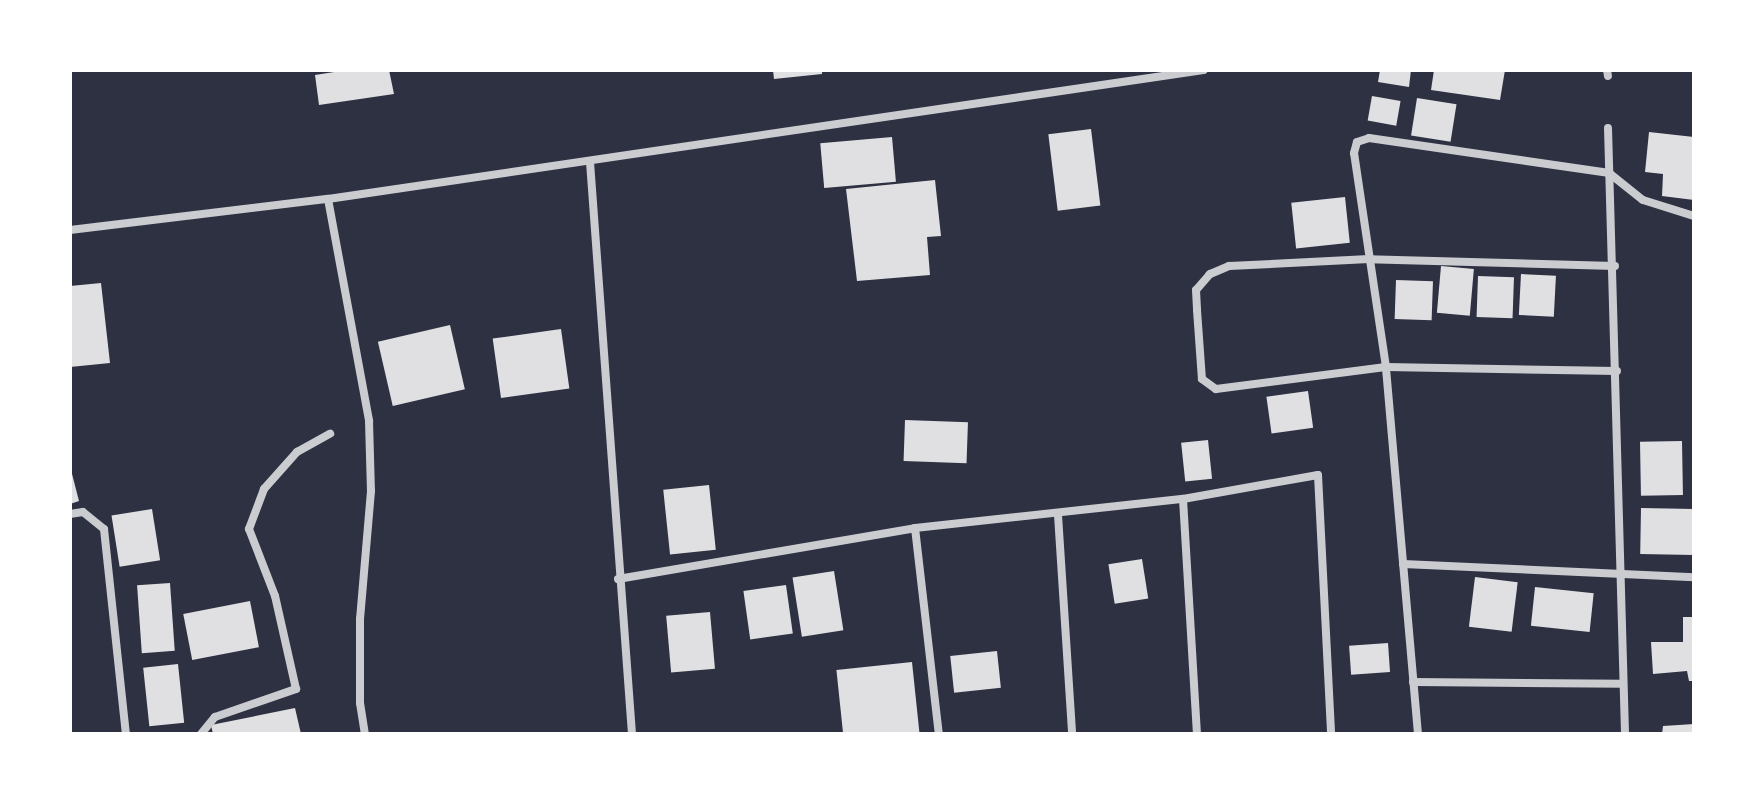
<!DOCTYPE html>
<style>
body{margin:0}
#map{position:relative;width:1764px;height:804px;overflow:hidden;background:#2d3142;font-family:"Asap Condensed",sans-serif}
div>[style]{position:absolute}
.building>*{inset:0;background:#e0e0e3;transform-origin:0 0}
.minor>*{height:8px;margin:-4px;padding:0 4px;transform-origin:4px;border-radius:4px;background:#caccd0}
span{translate:-50% -50%;white-space:nowrap;text-align:center;line-height:1.15;-webkit-text-stroke:6px #fff;paint-order:stroke}
.frame{position:absolute;inset:0;border:72px solid #fff;pointer-events:none}
</style>
<div id="map">
<div class="building">
<div style="clip-path:polygon(347px 70px,389px 70px,394px 94px,319px 105px,315px 75px)"></div>
<div style="clip-path:polygon(773px 70px,822px 70px,822px 74px,774px 79px)"></div>
<div style="clip-path:polygon(1380px 70px,1411px 70px,1409px 87px,1378px 82px)"></div>
<div style="clip-path:polygon(1434px 70px,1505px 70px,1500px 100px,1431px 90px)"></div>
<div style="left:1372px;top:96px;width:29px;height:25px;rotate:10deg"></div>
<div style="left:1417px;top:98px;width:40px;height:38px;rotate:9deg"></div>
<div style="left:1091px;top:129px;width:77px;height:43px;rotate:83deg"></div>
<div style="clip-path:polygon(1649px 132px,1694px 137px,1694px 200px,1662px 196px,1663px 174px,1645px 172px)"></div>
<div style="left:892px;top:137px;width:45px;height:72px;rotate:85deg"></div>
<div style="clip-path:polygon(935px 180px,941px 236px,927px 237px,930px 275px,857px 281px,846px 189px)"></div>
<div style="left:1345px;top:197px;width:46px;height:54px;rotate:84deg"></div>
<div style="left:1441px;top:266px;width:33px;height:47px;rotate:5deg"></div>
<div style="left:1521px;top:274px;width:35px;height:41px;rotate:3deg"></div>
<div style="left:1478px;top:276px;width:36px;height:41px;rotate:2deg"></div>
<div style="left:1396px;top:280px;width:37px;height:39px;rotate:2deg"></div>
<div style="clip-path:polygon(101px 283px,110px 363px,70px 367px,70px 286px)"></div>
<div style="left:450px;top:325px;width:66px;height:74px;rotate:77deg"></div>
<div style="left:561px;top:329px;width:60px;height:69px;rotate:82deg"></div>
<div style="left:1308px;top:391px;width:37px;height:42px;rotate:82deg"></div>
<div style="left:905px;top:420px;width:63px;height:41px;rotate:2deg"></div>
<div style="left:1208px;top:440px;width:39px;height:27px;rotate:84deg"></div>
<div style="left:1682px;top:441px;width:54px;height:42px;rotate:89deg"></div>
<div style="clip-path:polygon(71px 470px,79px 501px,70px 504px,70px 471px)"></div>
<div style="left:709px;top:485px;width:65px;height:46px;rotate:84deg"></div>
<div style="left:1641px;top:508px;width:53px;height:46px;rotate:1deg"></div>
<div style="left:152px;top:509px;width:52px;height:41px;rotate:81deg"></div>
<div style="left:1142px;top:559px;width:40px;height:34px;rotate:81deg"></div>
<div style="left:834px;top:571px;width:60px;height:42px;rotate:81deg"></div>
<div style="left:1475px;top:577px;width:43px;height:50px;rotate:7deg"></div>
<div style="left:170px;top:583px;width:68px;height:33px;rotate:86deg"></div>
<div style="left:786px;top:585px;width:49px;height:43px;rotate:82deg"></div>
<div style="left:1535px;top:587px;width:59px;height:39px;rotate:6deg"></div>
<div style="left:250px;top:601px;width:47px;height:68px;rotate:79deg"></div>
<div style="left:710px;top:612px;width:57px;height:44px;rotate:85deg"></div>
<div style="clip-path:polygon(1683px 617px,1694px 617px,1694px 681px,1689px 681px,1687px 671px,1653px 674px,1651px 642px,1683px 642px)"></div>
<div style="left:1388px;top:643px;width:29px;height:39px;rotate:86deg"></div>
<div style="left:997px;top:651px;width:37px;height:47px;rotate:84deg"></div>
<div style="left:912px;top:662px;width:72px;height:76px;rotate:84deg"></div>
<div style="left:178px;top:664px;width:59px;height:35px;rotate:84deg"></div>
<div style="clip-path:polygon(295px 708px,301px 734px,213px 734px,211px 725px)"></div>
<div style="clip-path:polygon(1694px 724px,1694px 734px,1662px 734px,1663px 726px)"></div>
</div>
<div class="minor">
<div style="left:1607px;top:70px;width:6px;rotate:81deg"></div>
<div style="left:1608px;top:128px;width:606px;rotate:88.39deg"></div>
<div style="left:590px;top:162px;width:574px;rotate:85.8deg"></div>
<div style="left:328px;top:199px;width:226px;rotate:79.5deg"></div>
<div style="left:369px;top:421px;width:70px;rotate:88.4deg"></div>
<div style="left:371px;top:491px;width:128px;rotate:94.9deg"></div>
<div style="left:360px;top:619px;width:84px;rotate:90deg"></div>
<div style="left:360px;top:703px;width:31px;rotate:81deg"></div>
<div style="left:70px;top:230px;width:260px;rotate:-6.9deg"></div>
<div style="left:328px;top:199px;width:885px;rotate:-8.38deg"></div>
<div style="left:1615px;top:266px;width:246px;rotate:-178.4deg"></div>
<div style="left:1369px;top:259px;width:140px;rotate:177.1deg"></div>
<div style="left:1229px;top:266px;width:21px;rotate:157deg"></div>
<div style="left:1210px;top:274px;width:21px;rotate:131deg"></div>
<div style="left:1196px;top:290px;width:20px;rotate:87deg"></div>
<div style="left:1197px;top:310px;width:69px;rotate:85.9deg"></div>
<div style="left:1202px;top:379px;width:17px;rotate:36deg"></div>
<div style="left:1216px;top:389px;width:171px;rotate:-7.4deg"></div>
<div style="left:1386px;top:367px;width:231px;rotate:1deg"></div>
<div style="left:1183px;top:499px;width:235px;rotate:86.6deg"></div>
<div style="left:70px;top:514px;width:13px;rotate:-9deg"></div>
<div style="left:83px;top:512px;width:27px;rotate:39deg"></div>
<div style="left:104px;top:529px;width:206px;rotate:83.9deg"></div>
<div style="left:1058px;top:515px;width:219px;rotate:86.3deg"></div>
<div style="left:915px;top:528px;width:207px;rotate:83.4deg"></div>
<div style="left:1403px;top:564px;width:291px;rotate:2.6deg"></div>
<div style="left:618px;top:579px;width:301px;rotate:-9.7deg"></div>
<div style="left:915px;top:528px;width:270px;rotate:-6.2deg"></div>
<div style="left:1183px;top:499px;width:137px;rotate:-10.1deg"></div>
<div style="left:1318px;top:475px;width:259px;rotate:87.1deg"></div>
<div style="left:1413px;top:682px;width:210px;rotate:0.5deg"></div>
<div style="left:201px;top:734px;width:22px;rotate:-51deg"></div>
<div style="left:215px;top:717px;width:86px;rotate:-19.1deg"></div>
<div style="left:296px;top:689px;width:95px;rotate:-102.7deg"></div>
<div style="left:275px;top:596px;width:72px;rotate:-111.2deg"></div>
<div style="left:249px;top:529px;width:43px;rotate:-69.4deg"></div>
<div style="left:264px;top:489px;width:50px;rotate:-48.3deg"></div>
<div style="left:297px;top:452px;width:38px;rotate:-29deg"></div>
<div style="left:1418px;top:734px;width:368px;rotate:-95deg"></div>
<div style="left:1386px;top:367px;width:216px;rotate:-98.5deg"></div>
<div style="left:1354px;top:153px;width:11px;rotate:-75deg"></div>
<div style="left:1357px;top:142px;width:13px;rotate:-18deg"></div>
<div style="left:1369px;top:138px;width:243px;rotate:8.3deg"></div>
<div style="left:1609px;top:173px;width:43px;rotate:38.5deg"></div>
<div style="left:1643px;top:200px;width:53px;rotate:17.4deg"></div>
</div>
<div class="frame"></div>
</div>
